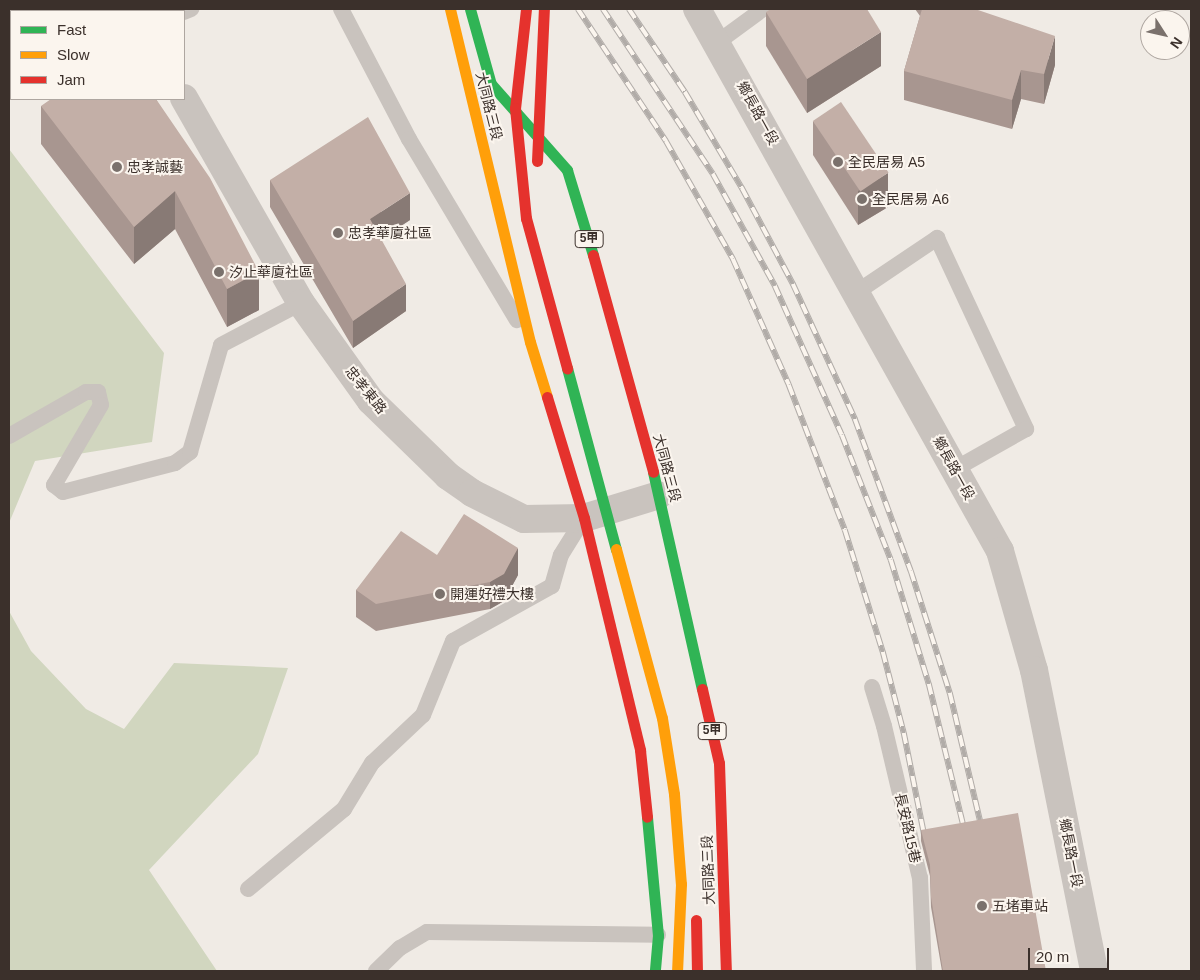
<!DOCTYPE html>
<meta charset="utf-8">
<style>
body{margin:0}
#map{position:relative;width:1200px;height:980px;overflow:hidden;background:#f0ebe5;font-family:Arial,"Noto Sans TC",sans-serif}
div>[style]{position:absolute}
.green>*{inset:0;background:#d1d6bf}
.lane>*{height:16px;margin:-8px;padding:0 8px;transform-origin:8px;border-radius:8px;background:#c9c3be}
.street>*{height:28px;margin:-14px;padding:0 14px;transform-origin:14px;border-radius:14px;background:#c9c3be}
.fast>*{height:11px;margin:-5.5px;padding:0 5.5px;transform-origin:5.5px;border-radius:5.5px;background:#30b455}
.slow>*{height:11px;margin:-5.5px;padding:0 5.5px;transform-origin:5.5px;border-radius:5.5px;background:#ff9f0a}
.jam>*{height:11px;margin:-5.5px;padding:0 5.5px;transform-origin:5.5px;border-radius:5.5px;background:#e5322d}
.rail>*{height:5.5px;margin-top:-2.75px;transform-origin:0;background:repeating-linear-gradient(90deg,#fbf5ee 0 11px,#b1aca8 0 22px);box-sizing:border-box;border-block:1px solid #b1aca8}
.wall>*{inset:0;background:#a89690}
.shaded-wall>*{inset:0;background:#887a75}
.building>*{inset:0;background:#c3afa7;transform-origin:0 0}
.dots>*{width:14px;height:14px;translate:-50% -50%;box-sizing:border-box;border:2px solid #fbf5ee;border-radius:50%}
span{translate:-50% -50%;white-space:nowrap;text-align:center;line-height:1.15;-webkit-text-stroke:4px #fbf5ee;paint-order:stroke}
.shield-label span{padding:1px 4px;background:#fbf5ee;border:1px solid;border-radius:4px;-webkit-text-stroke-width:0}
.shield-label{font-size:12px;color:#3b302b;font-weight:700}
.street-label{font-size:14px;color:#3b302b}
.poi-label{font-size:14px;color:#3b302b}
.left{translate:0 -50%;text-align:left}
.frame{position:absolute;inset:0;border:10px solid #3b302b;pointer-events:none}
.legend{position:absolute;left:10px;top:10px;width:175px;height:90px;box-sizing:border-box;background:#fbf5ee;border:1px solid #aea6a0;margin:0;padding:6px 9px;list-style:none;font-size:15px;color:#3b302b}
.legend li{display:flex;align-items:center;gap:10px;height:25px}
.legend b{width:25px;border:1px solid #aea6a0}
.north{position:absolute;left:1140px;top:10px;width:50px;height:50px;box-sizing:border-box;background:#fbf5ee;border:1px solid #aea6a0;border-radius:50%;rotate:125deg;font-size:14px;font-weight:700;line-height:20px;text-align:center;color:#3b302b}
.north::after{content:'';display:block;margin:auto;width:18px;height:22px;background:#7a716c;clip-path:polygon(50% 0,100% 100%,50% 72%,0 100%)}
.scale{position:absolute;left:1028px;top:948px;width:81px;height:22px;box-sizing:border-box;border:2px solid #3b302b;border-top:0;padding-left:6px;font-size:15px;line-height:18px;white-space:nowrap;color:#3b302b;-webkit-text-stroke:4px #fbf5ee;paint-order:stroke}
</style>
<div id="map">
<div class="green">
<div style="clip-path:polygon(9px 149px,164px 353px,152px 442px,35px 461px,9px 523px)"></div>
<div style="clip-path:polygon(9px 611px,31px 651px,86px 709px,124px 729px,174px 663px,288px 668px,258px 754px,149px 870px,217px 971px,9px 971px)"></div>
</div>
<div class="lane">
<div style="left:341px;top:9px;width:147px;rotate:62.4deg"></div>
<div style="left:409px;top:139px;width:211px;rotate:59.2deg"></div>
<div style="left:184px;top:12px;width:8px;rotate:-23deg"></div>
<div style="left:718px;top:42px;width:56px;rotate:-36.3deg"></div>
<div style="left:857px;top:292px;width:97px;rotate:-34deg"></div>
<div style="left:937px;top:238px;width:211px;rotate:65deg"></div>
<div style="left:1026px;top:429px;width:81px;rotate:150.6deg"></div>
<div style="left:9px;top:436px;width:89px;rotate:-29.7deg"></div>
<div style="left:86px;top:392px;width:12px"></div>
<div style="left:98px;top:392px;width:13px;rotate:77deg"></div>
<div style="left:101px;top:405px;width:93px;rotate:120.4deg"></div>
<div style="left:54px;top:485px;width:11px;rotate:38deg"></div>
<div style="left:63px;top:492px;width:116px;rotate:-14.5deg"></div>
<div style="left:175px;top:463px;width:19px;rotate:-36deg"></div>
<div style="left:190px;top:452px;width:111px;rotate:-73.8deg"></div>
<div style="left:221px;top:345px;width:90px;rotate:-27.7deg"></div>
<div style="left:872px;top:687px;width:41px;rotate:72.9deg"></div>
<div style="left:884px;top:726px;width:156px;rotate:76.7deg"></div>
<div style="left:920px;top:878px;width:93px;rotate:87.5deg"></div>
<div style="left:248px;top:889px;width:125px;rotate:-39.8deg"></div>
<div style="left:344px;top:809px;width:54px;rotate:-58.7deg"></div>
<div style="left:372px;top:763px;width:70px;rotate:-43.3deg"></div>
<div style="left:423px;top:715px;width:80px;rotate:-67.9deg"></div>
<div style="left:453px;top:641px;width:113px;rotate:-29.1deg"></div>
<div style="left:552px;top:586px;width:32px;rotate:-74deg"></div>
<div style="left:561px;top:555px;width:44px;rotate:-58.1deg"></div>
<div style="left:376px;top:971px;width:33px;rotate:-44deg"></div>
<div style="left:400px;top:948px;width:31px;rotate:-31deg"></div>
<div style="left:427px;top:932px;width:231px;rotate:0.7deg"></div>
</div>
<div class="street">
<div style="left:132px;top:9px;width:2px;rotate:63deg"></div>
<div style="left:697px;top:9px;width:621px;rotate:60.79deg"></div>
<div style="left:1000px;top:551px;width:124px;rotate:74.1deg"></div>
<div style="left:1034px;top:670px;width:307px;rotate:78.7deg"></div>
<div style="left:184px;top:98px;width:236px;rotate:60.3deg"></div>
<div style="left:301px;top:303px;width:120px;rotate:54.5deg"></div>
<div style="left:371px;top:401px;width:107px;rotate:44.2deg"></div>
<div style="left:448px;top:476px;width:29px;rotate:35deg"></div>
<div style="left:472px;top:493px;width:58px;rotate:26.6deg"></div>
<div style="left:524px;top:519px;width:60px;rotate:-1deg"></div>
<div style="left:584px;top:518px;width:78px;rotate:-17deg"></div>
</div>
<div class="fast">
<div style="left:470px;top:9px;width:78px;rotate:74.4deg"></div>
<div style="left:491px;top:84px;width:115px;rotate:48.5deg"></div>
<div style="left:567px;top:170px;width:89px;rotate:73deg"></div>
<div style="left:567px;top:368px;width:188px;rotate:74.9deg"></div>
<div style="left:653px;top:472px;width:222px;rotate:77.3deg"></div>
<div style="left:647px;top:817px;width:119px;rotate:84.7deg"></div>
<div style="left:658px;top:935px;width:36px;rotate:95deg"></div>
</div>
<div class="slow">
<div style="left:450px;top:9px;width:342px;rotate:76.5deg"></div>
<div style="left:530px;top:342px;width:58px;rotate:72.8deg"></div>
<div style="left:616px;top:549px;width:175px;rotate:74.8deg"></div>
<div style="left:662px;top:718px;width:77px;rotate:81deg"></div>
<div style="left:674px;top:794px;width:90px;rotate:85.6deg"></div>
<div style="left:681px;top:884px;width:87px;rotate:92.6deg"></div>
</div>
<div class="jam">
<div style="left:526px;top:9px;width:100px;rotate:96.3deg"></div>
<div style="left:515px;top:108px;width:111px;rotate:84.3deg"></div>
<div style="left:526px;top:218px;width:156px;rotate:74.7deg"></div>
<div style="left:537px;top:161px;width:152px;rotate:-87.4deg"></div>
<div style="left:593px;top:255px;width:225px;rotate:74.5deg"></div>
<div style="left:547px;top:397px;width:127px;rotate:73deg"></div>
<div style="left:584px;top:518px;width:239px;rotate:76.4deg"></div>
<div style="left:640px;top:750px;width:67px;rotate:84deg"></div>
<div style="left:702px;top:689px;width:76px;rotate:77.1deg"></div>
<div style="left:719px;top:763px;width:208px;rotate:88.1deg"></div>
<div style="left:696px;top:920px;width:51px;rotate:88.9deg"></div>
</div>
<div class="rail">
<div style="left:578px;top:9px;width:159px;rotate:56.3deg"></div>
<div style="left:666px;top:141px;width:136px;rotate:60.4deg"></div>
<div style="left:733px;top:259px;width:138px;rotate:66deg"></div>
<div style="left:789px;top:385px;width:155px;rotate:68.9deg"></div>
<div style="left:845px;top:530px;width:128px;rotate:72.7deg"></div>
<div style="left:883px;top:652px;width:84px;rotate:75.5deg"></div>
<div style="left:904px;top:733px;width:112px;rotate:78.7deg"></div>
<div style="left:603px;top:9px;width:198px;rotate:56.3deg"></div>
<div style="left:713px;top:174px;width:128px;rotate:61deg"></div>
<div style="left:775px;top:286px;width:163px;rotate:65.8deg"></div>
<div style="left:842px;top:435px;width:134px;rotate:68.6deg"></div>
<div style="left:891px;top:560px;width:130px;rotate:73deg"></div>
<div style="left:929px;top:684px;width:156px;rotate:76.3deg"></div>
<div style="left:629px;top:9px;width:100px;rotate:56deg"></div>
<div style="left:685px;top:92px;width:112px;rotate:59.3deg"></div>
<div style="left:742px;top:188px;width:109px;rotate:62deg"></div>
<div style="left:793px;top:284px;width:149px;rotate:65.3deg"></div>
<div style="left:855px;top:419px;width:162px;rotate:69.8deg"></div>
<div style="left:911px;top:571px;width:128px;rotate:72.3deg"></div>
<div style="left:950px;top:693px;width:144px;rotate:76.7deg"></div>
</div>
<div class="wall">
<div style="clip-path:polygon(915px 9px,975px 9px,1055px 65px,1044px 104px,1021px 99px,1012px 129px,904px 100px,904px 71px,920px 16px)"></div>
<div style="clip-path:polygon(766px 12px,881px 66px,807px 113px,766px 46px)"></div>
<div style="clip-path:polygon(156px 99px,259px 310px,227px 327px,175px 229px,134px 264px,41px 144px,41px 106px)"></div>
<div style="clip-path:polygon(813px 121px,888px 207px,858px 225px,813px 155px)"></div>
<div style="clip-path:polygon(270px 180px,410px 220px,381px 239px,406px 311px,353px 348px,270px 207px)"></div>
<div style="clip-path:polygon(437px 555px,518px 575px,504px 601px,490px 609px,376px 631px,356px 617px,356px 590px)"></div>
<div style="clip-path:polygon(921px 830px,1046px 971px,942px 971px,931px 907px,930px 876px,921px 841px)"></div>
</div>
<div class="shaded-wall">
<div style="clip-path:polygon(881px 32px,881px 66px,807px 113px,807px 79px)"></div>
<div style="clip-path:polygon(1055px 36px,1055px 65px,1044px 104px,1044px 74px)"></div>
<div style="clip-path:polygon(1021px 70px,1021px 99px,1012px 129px,1012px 100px)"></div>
<div style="clip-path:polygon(888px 173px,888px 207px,858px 225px,858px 191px)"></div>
<div style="clip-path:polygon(175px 191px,175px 229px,134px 264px,134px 227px)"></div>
<div style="clip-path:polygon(410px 193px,410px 220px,370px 246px,370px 219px)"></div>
<div style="clip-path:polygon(259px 272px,259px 310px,227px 327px,227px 289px)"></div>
<div style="clip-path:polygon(406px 284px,406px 311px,353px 348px,353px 321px)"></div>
<div style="clip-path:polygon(518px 548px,518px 575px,504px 601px,490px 609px,490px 582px)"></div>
</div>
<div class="building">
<div style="clip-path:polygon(771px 9px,867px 9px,881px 32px,807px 79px,766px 12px)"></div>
<div style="clip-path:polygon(922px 9px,975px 9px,1055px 36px,1044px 74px,1021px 70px,1012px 100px,904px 71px)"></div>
<div style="clip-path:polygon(51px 99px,156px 99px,210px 178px,259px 272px,227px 289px,175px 191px,134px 227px,41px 106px)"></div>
<div style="left:841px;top:102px;width:85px;height:34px;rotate:56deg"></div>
<div style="clip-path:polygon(368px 117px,410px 193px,370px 219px,406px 284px,353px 321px,270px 180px)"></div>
<div style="clip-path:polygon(464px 514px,518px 548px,504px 574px,490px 582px,376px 604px,356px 590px,401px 531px,437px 555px)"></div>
<div style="clip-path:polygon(1018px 813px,1046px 971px,943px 971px,931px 897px,930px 865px,921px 830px)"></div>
</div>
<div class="dots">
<div style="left:838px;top:162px;background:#7a716c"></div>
<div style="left:117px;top:167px;background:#7a716c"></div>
<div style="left:862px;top:199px;background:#7a716c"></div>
<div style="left:338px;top:233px;background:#7a716c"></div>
<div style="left:219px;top:272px;background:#7a716c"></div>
<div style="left:440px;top:594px;background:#7a716c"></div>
<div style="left:982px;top:906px;background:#7a716c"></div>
</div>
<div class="shield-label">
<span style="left:589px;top:239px">5甲</span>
<span style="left:712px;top:731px">5甲</span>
</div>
<div class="street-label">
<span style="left:489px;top:106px;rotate:76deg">大同路三段</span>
<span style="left:758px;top:113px;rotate:61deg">鄉長路一段</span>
<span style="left:366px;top:390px;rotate:51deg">忠孝東路</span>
<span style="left:667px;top:468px;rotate:75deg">大同路三段</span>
<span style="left:954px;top:468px;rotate:61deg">鄉長路一段</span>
<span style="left:908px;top:828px;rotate:77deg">長安路15巷</span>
<span style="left:1071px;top:853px;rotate:79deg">鄉長路一段</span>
<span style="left:708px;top:870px;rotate:-92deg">大同路三段</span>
</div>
<div class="poi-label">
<span class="left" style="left:848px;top:162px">全民居易 A5</span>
<span class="left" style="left:127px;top:167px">忠孝誠藝</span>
<span class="left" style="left:872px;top:199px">全民居易 A6</span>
<span class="left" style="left:348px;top:233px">忠孝華廈社區</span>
<span class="left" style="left:229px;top:272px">汐止華廈社區</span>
<span class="left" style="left:450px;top:594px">開運好禮大樓</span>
<span class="left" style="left:992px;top:906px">五堵車站</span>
</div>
<div class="frame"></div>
<ul class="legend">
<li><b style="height:6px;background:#30b455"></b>Fast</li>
<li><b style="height:6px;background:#ff9f0a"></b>Slow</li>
<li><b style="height:6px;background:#e5322d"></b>Jam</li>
</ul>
<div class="north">N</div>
<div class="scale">20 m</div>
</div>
